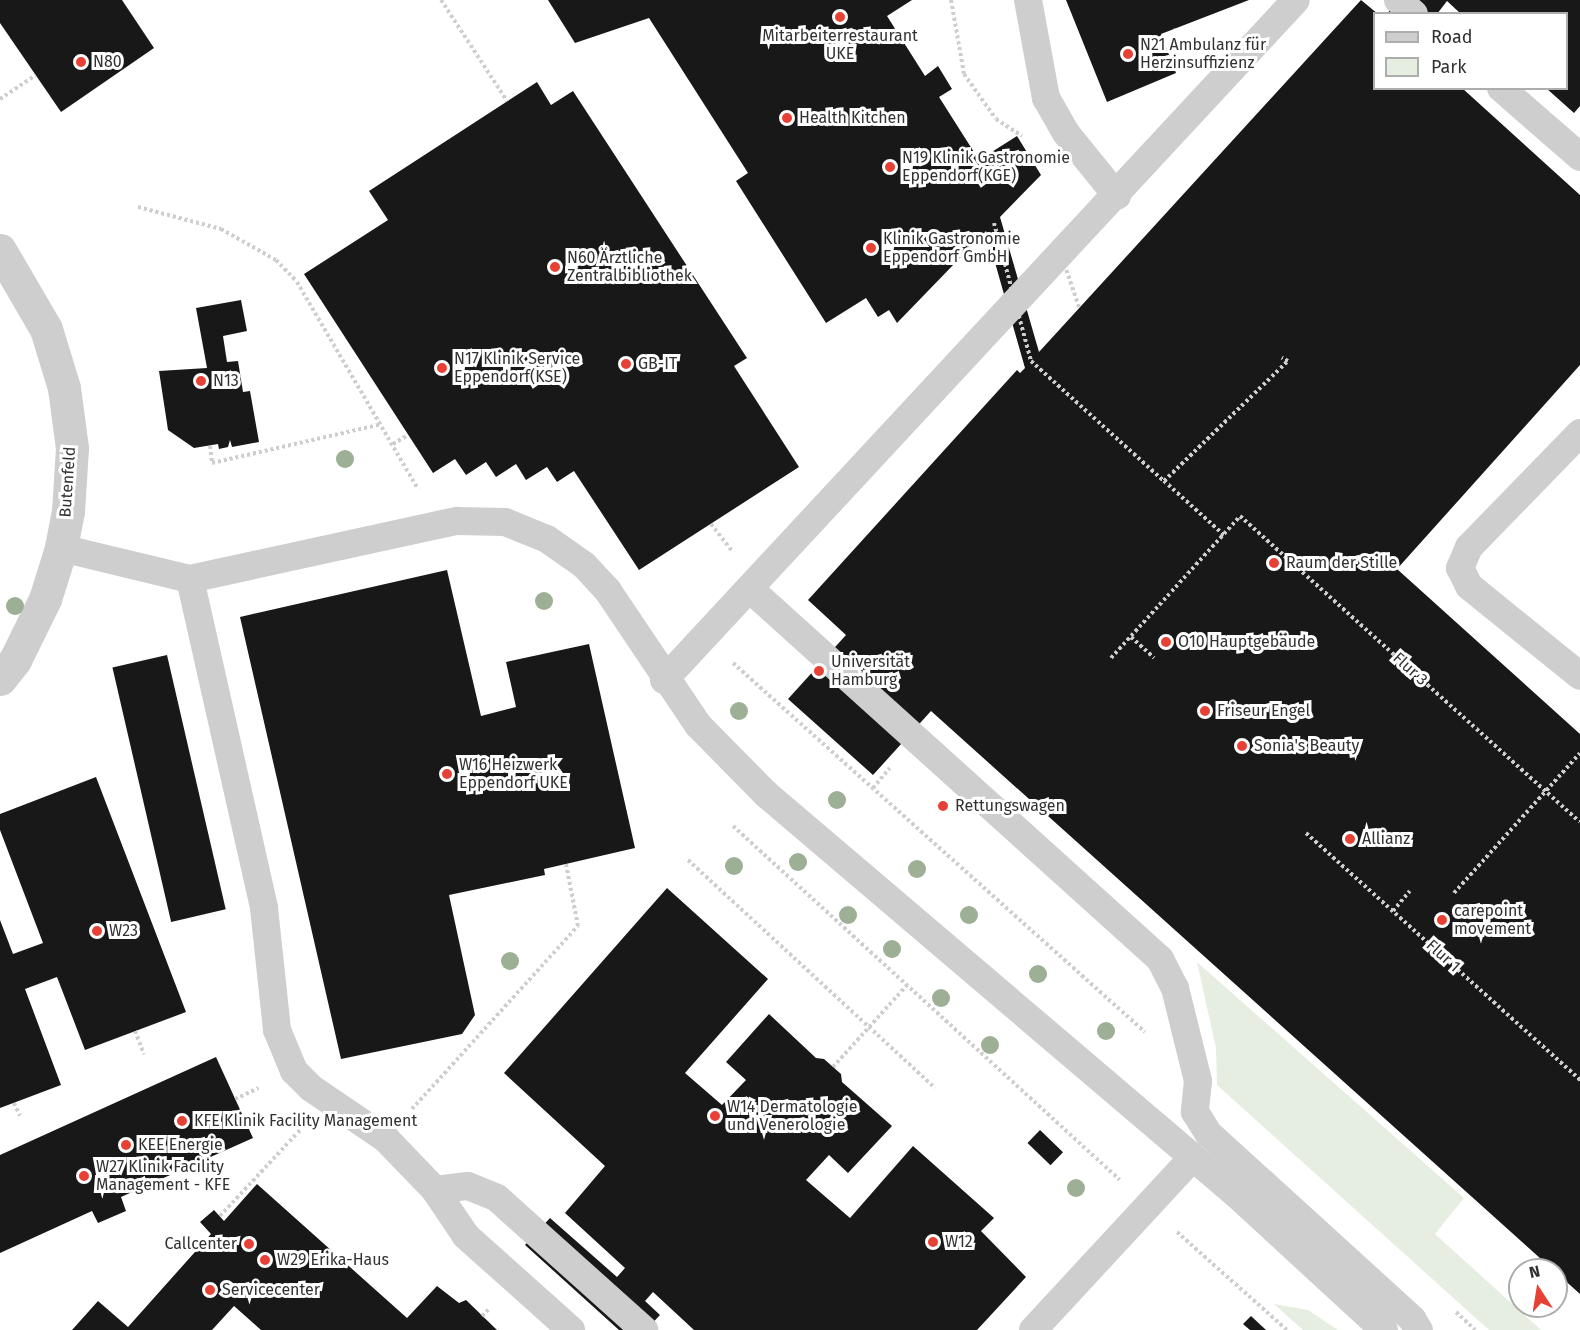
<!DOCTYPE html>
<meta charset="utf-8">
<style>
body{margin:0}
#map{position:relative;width:1580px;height:1330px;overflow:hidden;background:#fff;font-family:"Fira Sans",sans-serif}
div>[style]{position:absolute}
.green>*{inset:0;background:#e5eee0}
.building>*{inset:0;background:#181818;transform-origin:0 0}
.path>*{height:4px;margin-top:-2px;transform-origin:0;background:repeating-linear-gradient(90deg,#cecece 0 3px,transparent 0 6px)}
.service>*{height:28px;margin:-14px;padding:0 14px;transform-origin:14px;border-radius:14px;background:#cecece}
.minor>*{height:33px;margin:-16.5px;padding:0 16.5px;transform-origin:16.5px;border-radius:16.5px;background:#cecece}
.path-bridge>*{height:4px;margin-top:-2px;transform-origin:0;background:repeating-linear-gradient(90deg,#cecece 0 3px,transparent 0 6px)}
.trees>*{width:18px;height:18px;margin:-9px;border-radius:50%;background:#9daf94}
.dots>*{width:16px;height:16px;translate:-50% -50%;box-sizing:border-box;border:3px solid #fff;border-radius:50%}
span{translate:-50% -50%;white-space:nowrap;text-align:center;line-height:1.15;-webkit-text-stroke:6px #fff;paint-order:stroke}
.poi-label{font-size:16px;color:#313131}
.left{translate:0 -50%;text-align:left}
.right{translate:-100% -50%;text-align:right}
.street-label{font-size:16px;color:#313131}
.legend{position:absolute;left:1373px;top:12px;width:195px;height:78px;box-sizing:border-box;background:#fff;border:2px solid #adadad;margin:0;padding:8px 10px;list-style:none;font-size:18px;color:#313131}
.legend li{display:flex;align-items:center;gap:12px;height:30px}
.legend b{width:30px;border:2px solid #adadad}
.north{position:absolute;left:1508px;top:1258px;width:60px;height:60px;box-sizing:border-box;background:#fff;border:2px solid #adadad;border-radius:50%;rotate:348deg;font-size:16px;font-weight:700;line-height:24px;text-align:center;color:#313131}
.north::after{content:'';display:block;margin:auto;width:21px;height:27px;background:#e74135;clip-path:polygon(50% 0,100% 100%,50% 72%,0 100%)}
</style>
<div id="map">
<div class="green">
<div style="clip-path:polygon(1197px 962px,1464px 1198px,1435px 1234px,1541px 1330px,1489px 1330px,1217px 1085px,1216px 1048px)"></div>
<div style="clip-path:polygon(1274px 1304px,1308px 1310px,1338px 1330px,1303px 1330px)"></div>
</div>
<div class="building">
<div style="clip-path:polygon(0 0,122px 0,154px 48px,61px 112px,0 23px)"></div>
<div style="clip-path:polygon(548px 0,912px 0,887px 16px,925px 76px,938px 66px,952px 89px,939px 97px,979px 160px,1017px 136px,1041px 175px,1000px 217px,1039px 352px,1361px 0,1378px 14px,1374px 14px,1374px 88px,1462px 88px,1580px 195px,1580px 365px,1397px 569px,1580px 734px,1580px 1294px,931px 711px,873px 775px,788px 699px,846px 635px,808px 600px,1017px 370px,1020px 373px,1025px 368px,986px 231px,897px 323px,889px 310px,878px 317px,866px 298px,826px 323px,736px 181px,748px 173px,649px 18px,575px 43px)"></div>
<div style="clip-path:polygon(1066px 0,1249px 0,1161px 34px,1176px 73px,1107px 102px)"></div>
<div style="clip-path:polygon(1397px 0,1580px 0,1580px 106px,1574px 113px,1546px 88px,1566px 88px,1566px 14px,1461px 14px,1447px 1px,1437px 14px,1387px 14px)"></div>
<div style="clip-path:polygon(537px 82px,551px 105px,573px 91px,747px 358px,734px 366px,799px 467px,639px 570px,574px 471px,557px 482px,547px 467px,526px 480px,516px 464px,496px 477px,486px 462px,466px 475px,455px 459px,433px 473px,304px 274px,388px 220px,369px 191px)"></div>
<div style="clip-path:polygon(241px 300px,247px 331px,223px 336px,227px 362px,238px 361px,243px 392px,250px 391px,259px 442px,232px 447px,230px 440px,228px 447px,219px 449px,218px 444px,194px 448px,168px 430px,159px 371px,207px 368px,196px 308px)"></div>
<div style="clip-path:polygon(447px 570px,481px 716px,516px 707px,506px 662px,589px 644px,635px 848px,544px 869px,545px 875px,449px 895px,475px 1015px,462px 1034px,341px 1059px,240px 617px)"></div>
<div style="left:167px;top:655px;width:261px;height:56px;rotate:77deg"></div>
<div style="clip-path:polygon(96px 777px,186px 1012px,85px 1050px,57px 977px,25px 989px,61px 1085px,0 1108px,0 920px,13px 954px,43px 943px,0 830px,0 814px)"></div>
<div style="clip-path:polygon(667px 888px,768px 979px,685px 1073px,722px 1105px,746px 1080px,726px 1062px,769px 1014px,816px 1058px,824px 1059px,841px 1074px,842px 1082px,892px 1126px,848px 1173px,829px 1155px,806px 1180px,850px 1218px,913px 1146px,994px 1218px,981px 1231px,1026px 1277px,977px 1330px,694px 1330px,653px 1292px,645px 1301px,660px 1315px,646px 1330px,619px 1330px,525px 1245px,550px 1218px,617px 1277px,625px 1268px,565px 1213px,605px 1166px,504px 1073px)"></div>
<div style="clip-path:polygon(216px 1057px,253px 1138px,121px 1197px,126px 1211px,98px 1223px,92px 1211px,0 1253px,0 1155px)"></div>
<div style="left:1040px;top:1130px;width:32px;height:18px;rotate:44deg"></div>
<div style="clip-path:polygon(257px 1184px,407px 1318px,437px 1286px,459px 1303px,466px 1300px,497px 1330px,261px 1330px,234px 1306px,212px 1330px,72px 1330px,98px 1301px,128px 1327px,211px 1234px,200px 1222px,214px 1210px,224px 1221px)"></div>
<div style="clip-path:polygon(1251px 1316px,1266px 1330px,1250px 1330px,1243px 1324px)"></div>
</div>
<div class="path">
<div style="left:441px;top:0;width:121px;rotate:56.8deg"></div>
<div style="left:951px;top:0;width:75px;rotate:80deg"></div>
<div style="left:964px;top:74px;width:55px;rotate:54.6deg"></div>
<div style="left:996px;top:119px;width:31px;rotate:33deg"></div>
<div style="left:0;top:99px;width:43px;rotate:-33.7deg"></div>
<div style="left:138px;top:207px;width:86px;rotate:14.8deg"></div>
<div style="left:221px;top:229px;width:63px;rotate:29.4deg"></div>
<div style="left:276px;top:260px;width:30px;rotate:46deg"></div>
<div style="left:297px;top:282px;width:240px;rotate:59.7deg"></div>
<div style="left:1031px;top:361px;width:179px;rotate:42.1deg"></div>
<div style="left:393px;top:444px;width:17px;rotate:-31deg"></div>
<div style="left:210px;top:446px;width:17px;rotate:83deg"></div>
<div style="left:212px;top:463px;width:174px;rotate:-12.9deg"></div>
<div style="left:711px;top:524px;width:36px;rotate:52deg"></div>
<div style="left:1224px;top:535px;width:81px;rotate:-138deg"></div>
<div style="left:1164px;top:481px;width:173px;rotate:-44.1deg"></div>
<div style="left:1288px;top:361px;width:7px;rotate:-153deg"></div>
<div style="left:1131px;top:637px;width:31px;rotate:42deg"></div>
<div style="left:1111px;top:658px;width:192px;rotate:-47.7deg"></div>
<div style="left:1240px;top:516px;width:457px;rotate:42deg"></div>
<div style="left:733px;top:663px;width:553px;rotate:41.85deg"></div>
<div style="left:873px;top:788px;width:26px;rotate:-50deg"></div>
<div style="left:733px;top:826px;width:524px;rotate:42.45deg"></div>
<div style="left:1306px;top:833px;width:369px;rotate:42deg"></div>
<div style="left:688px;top:860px;width:336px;rotate:42.7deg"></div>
<div style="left:1454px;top:893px;width:188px;rotate:-48deg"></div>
<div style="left:1393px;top:911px;width:26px;rotate:-50deg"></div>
<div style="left:135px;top:1031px;width:25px;rotate:69deg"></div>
<div style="left:833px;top:1067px;width:110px;rotate:-47.9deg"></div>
<div style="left:235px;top:1099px;width:26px;rotate:-25deg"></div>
<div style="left:14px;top:1103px;width:14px;rotate:65deg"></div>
<div style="left:412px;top:1109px;width:247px;rotate:-47.8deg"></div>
<div style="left:578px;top:926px;width:63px;rotate:-101deg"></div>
<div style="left:220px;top:1216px;width:119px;rotate:-47deg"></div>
<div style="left:1177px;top:1232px;width:147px;rotate:41.7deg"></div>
<div style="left:1456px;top:1312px;width:26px;rotate:43deg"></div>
<div style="left:482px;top:1316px;width:10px;rotate:-45deg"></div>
</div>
<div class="service">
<div style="left:1028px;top:0;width:100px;rotate:79.6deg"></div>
<div style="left:1046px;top:98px;width:40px;rotate:60.3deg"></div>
<div style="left:1066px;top:133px;width:81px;rotate:51deg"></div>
<div style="left:1398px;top:0;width:21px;rotate:41deg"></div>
<div style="left:1501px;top:88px;width:105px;rotate:41.1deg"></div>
<div style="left:1580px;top:433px;width:159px;rotate:134.2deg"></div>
<div style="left:1469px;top:547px;width:23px;rotate:113deg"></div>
<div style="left:1460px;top:568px;width:20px;rotate:63deg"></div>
<div style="left:1469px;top:586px;width:143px;rotate:39deg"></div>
<div style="left:61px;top:548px;width:133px;rotate:13.5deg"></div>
<div style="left:190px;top:579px;width:273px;rotate:-12.3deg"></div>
<div style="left:457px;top:521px;width:48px;rotate:1.2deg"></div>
<div style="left:505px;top:522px;width:45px;rotate:22deg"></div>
<div style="left:547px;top:539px;width:45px;rotate:35.1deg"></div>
<div style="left:584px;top:565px;width:35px;rotate:47deg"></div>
<div style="left:608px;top:591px;width:161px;rotate:56.1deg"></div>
<div style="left:698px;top:725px;width:97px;rotate:45.4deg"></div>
<div style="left:766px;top:794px;width:617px;rotate:40.4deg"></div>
<div style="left:1236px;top:1194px;width:201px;rotate:42.6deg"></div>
<div style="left:190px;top:579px;width:337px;rotate:77.3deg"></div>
<div style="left:264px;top:908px;width:123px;rotate:83.9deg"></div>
<div style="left:277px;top:1030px;width:44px;rotate:67.5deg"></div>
<div style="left:294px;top:1071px;width:24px;rotate:45deg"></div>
<div style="left:311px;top:1088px;width:91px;rotate:34.2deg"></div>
<div style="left:386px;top:1139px;width:71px;rotate:46.1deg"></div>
<div style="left:435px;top:1190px;width:55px;rotate:56deg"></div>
<div style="left:466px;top:1236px;width:141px;rotate:41.8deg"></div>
<div style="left:751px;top:590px;width:551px;rotate:42.06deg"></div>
<div style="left:1160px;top:959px;width:33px;rotate:63deg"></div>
<div style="left:1175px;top:988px;width:96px;rotate:76.1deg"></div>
<div style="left:1198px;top:1081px;width:31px;rotate:96deg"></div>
<div style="left:1195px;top:1112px;width:26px;rotate:58deg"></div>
<div style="left:1209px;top:1134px;width:275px;rotate:42.3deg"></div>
<div style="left:1412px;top:1319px;width:13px;rotate:58deg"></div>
<div style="left:664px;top:680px;width:928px;rotate:-47.1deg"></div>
<div style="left:435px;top:1190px;width:33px;rotate:-7deg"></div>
<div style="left:468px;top:1186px;width:31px;rotate:22deg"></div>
<div style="left:497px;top:1198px;width:198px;rotate:41.9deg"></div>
<div style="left:1033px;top:1330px;width:234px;rotate:-47.2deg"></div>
</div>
<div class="minor">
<div style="left:0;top:250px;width:91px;rotate:59.8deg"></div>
<div style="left:46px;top:329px;width:62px;rotate:73deg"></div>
<div style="left:64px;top:388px;width:61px;rotate:82.4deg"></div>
<div style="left:72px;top:448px;width:63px;rotate:93.6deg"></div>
<div style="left:68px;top:511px;width:38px;rotate:101deg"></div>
<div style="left:61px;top:548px;width:53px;rotate:107.4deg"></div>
<div style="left:45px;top:599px;width:68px;rotate:116.2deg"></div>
<div style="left:15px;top:660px;width:24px;rotate:128deg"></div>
</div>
<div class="path-bridge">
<div style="left:1412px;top:14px;width:18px;rotate:-49deg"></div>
<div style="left:994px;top:223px;width:143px;rotate:75deg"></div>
<div style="left:1079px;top:307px;width:56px;rotate:-108.8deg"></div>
<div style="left:1061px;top:254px;width:345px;rotate:-47.5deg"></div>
</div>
<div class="trees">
<div style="left:345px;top:459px"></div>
<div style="left:544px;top:601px"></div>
<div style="left:15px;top:606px"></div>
<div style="left:739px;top:711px"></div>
<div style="left:837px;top:800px"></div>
<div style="left:798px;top:862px"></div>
<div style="left:734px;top:866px"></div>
<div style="left:917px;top:869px"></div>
<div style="left:848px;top:915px"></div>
<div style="left:969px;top:915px"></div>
<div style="left:892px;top:949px"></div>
<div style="left:510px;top:961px"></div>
<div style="left:1038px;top:974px"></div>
<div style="left:941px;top:998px"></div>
<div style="left:1106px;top:1031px"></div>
<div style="left:990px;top:1045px"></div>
<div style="left:1076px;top:1188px"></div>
</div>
<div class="dots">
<div style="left:840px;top:17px;background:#e74135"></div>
<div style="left:1128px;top:54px;background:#e74135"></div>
<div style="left:81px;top:62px;background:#e74135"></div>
<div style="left:787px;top:118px;background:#e74135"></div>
<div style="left:890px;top:167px;background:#e74135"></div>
<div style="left:871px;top:248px;background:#e74135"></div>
<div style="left:555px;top:267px;background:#e74135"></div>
<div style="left:626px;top:364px;background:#e74135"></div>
<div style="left:442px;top:368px;background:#e74135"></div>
<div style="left:201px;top:381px;background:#e74135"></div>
<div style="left:1274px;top:563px;background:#e74135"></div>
<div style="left:1166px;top:642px;background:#e74135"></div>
<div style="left:819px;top:671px;background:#e74135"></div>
<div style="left:1205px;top:711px;background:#e74135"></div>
<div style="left:1242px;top:746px;background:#e74135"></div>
<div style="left:447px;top:774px;background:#e74135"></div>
<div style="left:943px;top:806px;background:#e74135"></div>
<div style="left:1350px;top:839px;background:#e74135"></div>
<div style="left:1442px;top:920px;background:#e74135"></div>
<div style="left:97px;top:931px;background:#e74135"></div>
<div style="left:715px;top:1116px;background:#e74135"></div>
<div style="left:182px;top:1121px;background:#e74135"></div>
<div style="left:126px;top:1145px;background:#e74135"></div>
<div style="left:84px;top:1176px;background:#e74135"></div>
<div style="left:933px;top:1242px;background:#e74135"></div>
<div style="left:249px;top:1244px;background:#e74135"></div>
<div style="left:265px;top:1260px;background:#e74135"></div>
<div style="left:210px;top:1290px;background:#e74135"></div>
</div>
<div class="poi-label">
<span style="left:840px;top:45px">Mitarbeiterrestaurant<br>UKE</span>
<span class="left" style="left:1140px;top:54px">N21 Ambulanz für<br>Herzinsuffizienz</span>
<span class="left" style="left:93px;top:62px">N80</span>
<span class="left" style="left:799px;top:118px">Health Kitchen</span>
<span class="left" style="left:902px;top:167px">N19 Klinik Gastronomie<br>Eppendorf(KGE)</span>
<span class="left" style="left:883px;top:248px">Klinik Gastronomie<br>Eppendorf GmbH</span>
<span class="left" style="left:567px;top:267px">N60 Ärztliche<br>Zentralbibliothek</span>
<span class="left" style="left:454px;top:368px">N17 Klinik Service<br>Eppendorf(KSE)</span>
<span class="left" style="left:638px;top:364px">GB-IT</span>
<span class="left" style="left:213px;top:381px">N13</span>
<span class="left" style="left:1286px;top:563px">Raum der Stille</span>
<span class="left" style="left:1178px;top:642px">O10 Hauptgebäude</span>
<span class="left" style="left:831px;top:671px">Universität<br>Hamburg</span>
<span class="left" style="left:1217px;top:711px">Friseur Engel</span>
<span class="left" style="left:1254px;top:746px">Sonia's Beauty</span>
<span class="left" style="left:459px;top:774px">W16 Heizwerk<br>Eppendorf UKE</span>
<span class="left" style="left:955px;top:806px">Rettungswagen</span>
<span class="left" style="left:1362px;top:839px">Allianz</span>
<span class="left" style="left:1454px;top:920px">carepoint<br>movement</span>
<span class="left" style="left:109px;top:931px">W23</span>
<span class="left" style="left:727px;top:1116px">W14 Dermatologie<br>und Venerologie</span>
<span class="left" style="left:194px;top:1121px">KFE Klinik Facility Management</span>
<span class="left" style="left:138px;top:1145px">KEE Energie</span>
<span class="left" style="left:96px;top:1176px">W27 Klinik Facility<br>Management - KFE</span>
<span class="left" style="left:945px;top:1242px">W12</span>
<span class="right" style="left:237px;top:1244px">Callcenter</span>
<span class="left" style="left:277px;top:1260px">W29 Erika-Haus</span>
<span class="left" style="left:222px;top:1290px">Servicecenter</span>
</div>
<div class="street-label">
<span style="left:68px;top:482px;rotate:-86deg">Butenfeld</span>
<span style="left:1410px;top:669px;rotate:42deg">Flur 3</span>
<span style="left:1443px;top:956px;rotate:42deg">Flur 1</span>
</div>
<ul class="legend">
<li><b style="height:8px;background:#cecece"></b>Road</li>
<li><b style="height:16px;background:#e5eee0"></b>Park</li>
</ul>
<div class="north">N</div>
</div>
